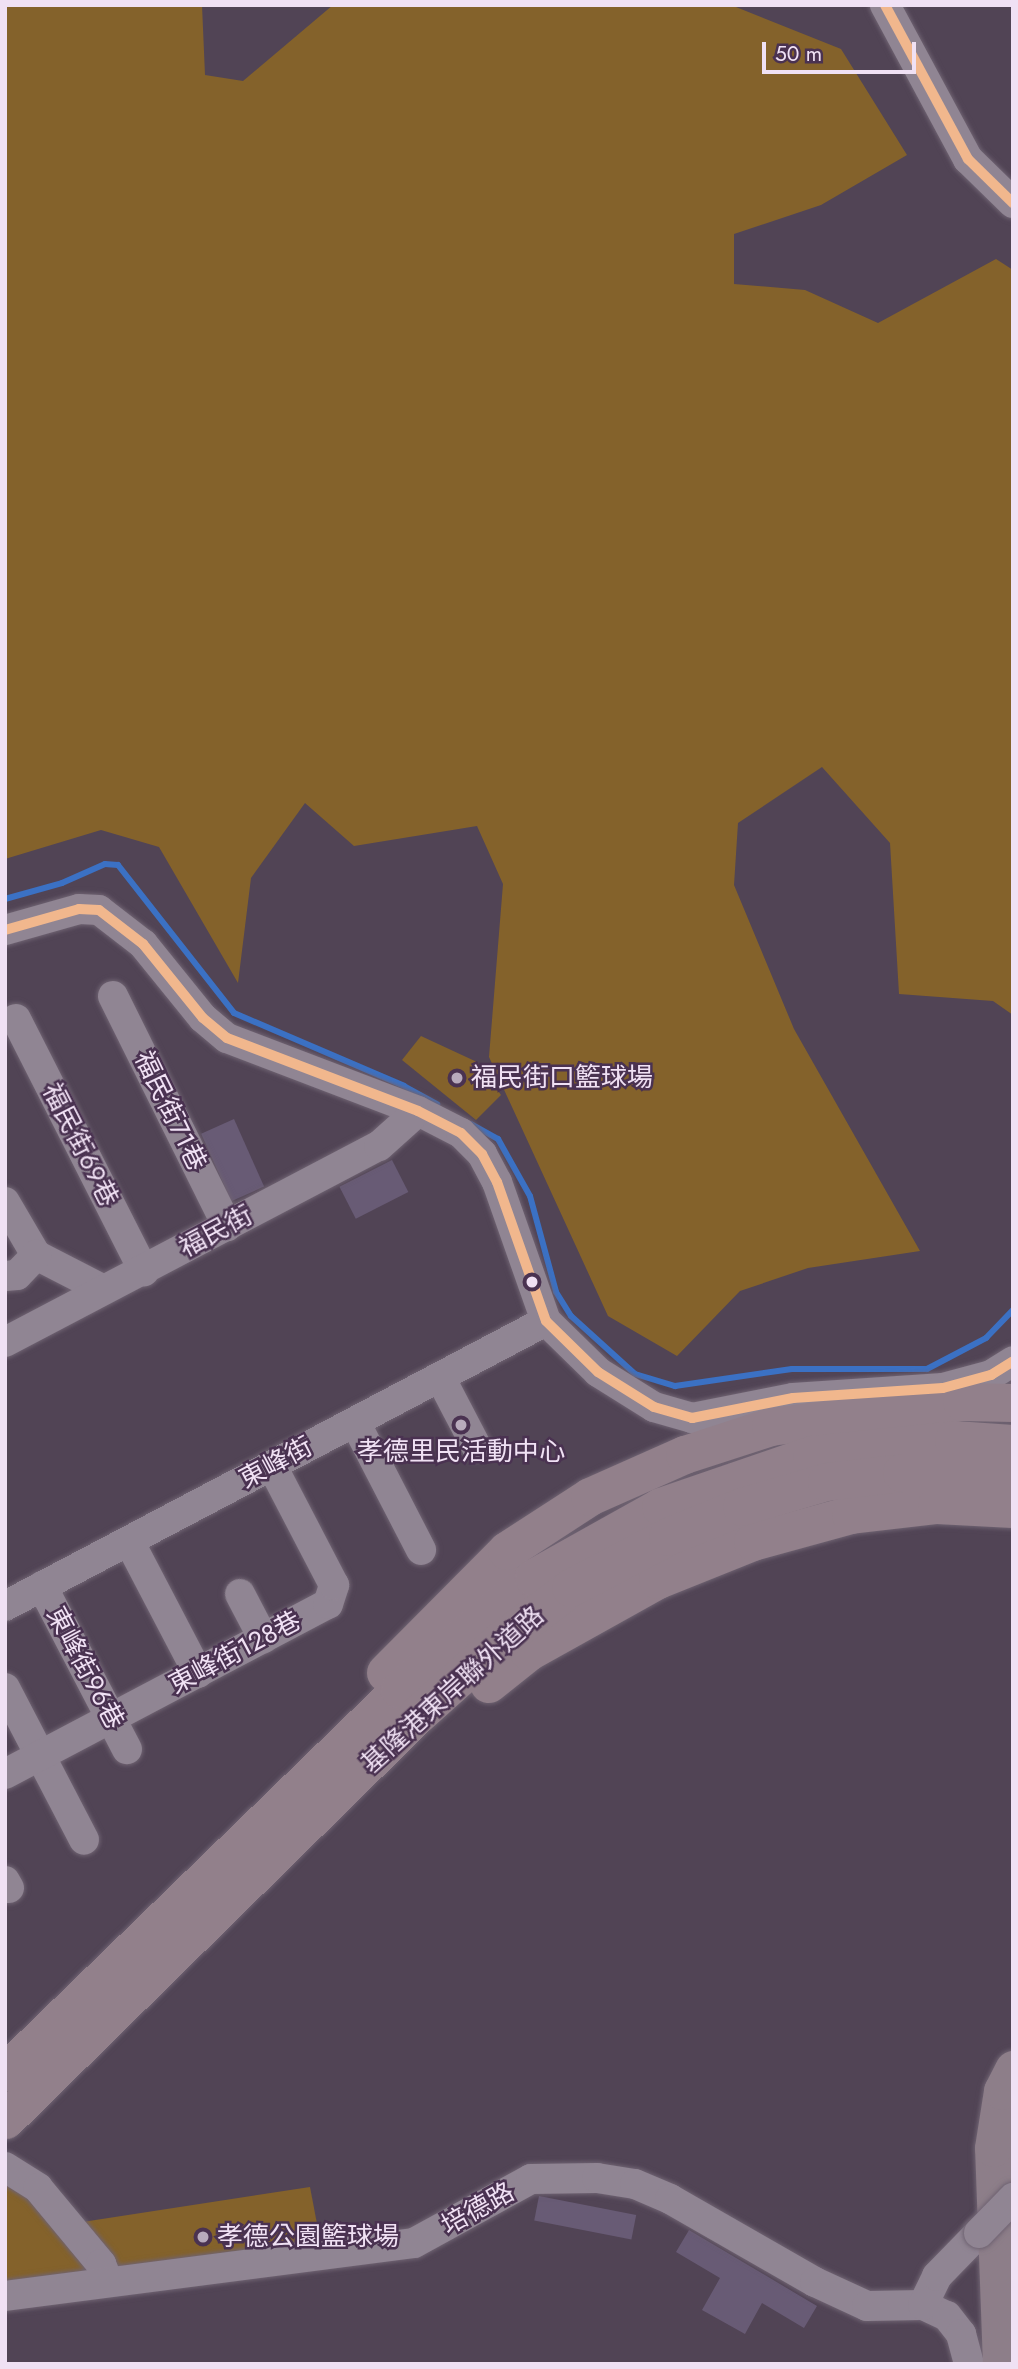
<!DOCTYPE html>
<meta charset="utf-8">
<style>
body{margin:0}
#map{position:relative;width:1018px;height:2369px;overflow:hidden;background:#514455;font-family:Jost,"Noto Sans TC",sans-serif}
div>[style]{position:absolute}
.green>*{inset:0;background:#84622b}
.stream>*{height:6px;margin:-3px;padding:0 3px;transform-origin:3px;border-radius:3px;background:#3b71c4}
.building>*{inset:0;background:#685b75;transform-origin:0 0}
.roads{filter:drop-shadow(0 0 2px #6f6372) drop-shadow(0 0 2px #6f6372)}
.minor>*{height:30px;margin:-15px;padding:0 15px;transform-origin:15px;border-radius:15px;background:#908593}
.major>*{height:37px;margin:-18.5px;padding:0 18.5px;transform-origin:18.5px;border-radius:18.5px;background:#8d7e89}
.highway>*{height:38px;margin:-19px;padding:0 19px;transform-origin:19px;border-radius:19px;background:#92808b}
.bridges{filter:drop-shadow(0 0 2px #6f6372) drop-shadow(0 0 2px #6f6372)}
.minor-bridge>*{height:30px;margin:-15px;padding:0 15px;transform-origin:15px;border-radius:15px;background:#908593}
.bus-1>*{height:10px;margin:-5px;padding:0 5px;transform-origin:5px;border-radius:5px;background:#f1b78d}
.dots>*{width:19px;height:19px;translate:-50% -50%;box-sizing:border-box;border:4px solid #4a3251;border-radius:50%}
span{translate:-50% -50%;white-space:nowrap;text-align:center;line-height:1.15;-webkit-text-stroke:5px #4a3251;paint-order:stroke}
.poi-label{font-size:26px;color:#f0e1f4}
.left{translate:0 -50%;text-align:left}
.street-label{font-size:26px;color:#f0e1f4}
.frame{position:absolute;inset:0;border:7px solid #f0e1f4;pointer-events:none}
.scale{position:absolute;left:762px;top:42px;width:154px;height:32px;box-sizing:border-box;border:4px solid #f0e1f4;border-top:0;padding-left:9px;font-size:21px;line-height:24px;white-space:nowrap;color:#f0e1f4;-webkit-text-stroke:5px #4a3251;paint-order:stroke}
</style>
<div id="map">
<div class="green">
<div style="clip-path:polygon(5px 5px,202px 5px,205px 75px,243px 81px,333px 5px,731px 5px,841px 49px,907px 155px,821px 205px,734px 234px,734px 284px,805px 290px,878px 323px,996px 259px,1013px 270px,1013px 1015px,993px 1001px,899px 994px,890px 843px,822px 767px,738px 823px,734px 885px,794px 1029px,920px 1251px,808px 1268px,740px 1291px,677px 1356px,608px 1316px,489px 1057px,503px 884px,477px 826px,354px 846px,305px 803px,251px 878px,238px 983px,159px 847px,101px 830px,5px 859px)"></div>
<div style="clip-path:polygon(421px 1036px,477px 1062px,501px 1095px,476px 1120px,402px 1060px)"></div>
<div style="clip-path:polygon(5px 2175px,34px 2193px,99px 2277px,5px 2292px)"></div>
<div style="clip-path:polygon(310px 2187px,322px 2250px,116px 2272px,76px 2223px)"></div>
</div>
<div class="stream">
<div style="left:5px;top:899px;width:59px;rotate:-15.7deg"></div>
<div style="left:62px;top:883px;width:47px;rotate:-23.8deg"></div>
<div style="left:105px;top:864px;width:13px;rotate:4deg"></div>
<div style="left:118px;top:865px;width:188px;rotate:51.9deg"></div>
<div style="left:234px;top:1013px;width:185px;rotate:23.2deg"></div>
<div style="left:404px;top:1086px;width:38px;rotate:29deg"></div>
<div style="left:471px;top:1124px;width:31px;rotate:29deg"></div>
<div style="left:498px;top:1139px;width:65px;rotate:60.7deg"></div>
<div style="left:530px;top:1196px;width:99px;rotate:74.8deg"></div>
<div style="left:556px;top:1292px;width:28px;rotate:58deg"></div>
<div style="left:571px;top:1316px;width:86px;rotate:42.2deg"></div>
<div style="left:635px;top:1374px;width:42px;rotate:16.7deg"></div>
<div style="left:675px;top:1386px;width:118px;rotate:-8.3deg"></div>
<div style="left:792px;top:1369px;width:135px"></div>
<div style="left:927px;top:1369px;width:67px;rotate:-27.7deg"></div>
<div style="left:986px;top:1338px;width:39px;rotate:-46deg"></div>
</div>
<div class="building">
<div style="left:234px;top:1119px;width:74px;height:36px;rotate:66deg"></div>
<div style="left:392px;top:1160px;width:36px;height:59px;rotate:63deg"></div>
<div style="left:539px;top:2196px;width:99px;height:25px;rotate:11deg"></div>
<div style="clip-path:polygon(689px 2230px,817px 2306px,804px 2328px,762px 2303px,745px 2334px,702px 2310px,720px 2278px,676px 2252px)"></div>
</div>
<div class="roads">
<div class="minor">
<div style="left:885px;top:5px;width:175px;rotate:61.7deg"></div>
<div style="left:968px;top:159px;width:63px;rotate:44.4deg"></div>
<div style="left:5px;top:930px;width:77px;rotate:-15.8deg"></div>
<div style="left:79px;top:909px;width:20px;rotate:3deg"></div>
<div style="left:99px;top:910px;width:56px;rotate:37.7deg"></div>
<div style="left:143px;top:944px;width:95px;rotate:51deg"></div>
<div style="left:203px;top:1018px;width:31px;rotate:40deg"></div>
<div style="left:227px;top:1038px;width:204px;rotate:20.9deg"></div>
<div style="left:418px;top:1111px;width:48px;rotate:27.1deg"></div>
<div style="left:461px;top:1133px;width:30px;rotate:45deg"></div>
<div style="left:482px;top:1154px;width:32px;rotate:62deg"></div>
<div style="left:497px;top:1182px;width:147px;rotate:70.6deg"></div>
<div style="left:546px;top:1321px;width:73px;rotate:44.4deg"></div>
<div style="left:598px;top:1372px;width:66px;rotate:32deg"></div>
<div style="left:654px;top:1407px;width:40px;rotate:16deg"></div>
<div style="left:692px;top:1418px;width:103px;rotate:-11.2deg"></div>
<div style="left:793px;top:1398px;width:150px;rotate:-3.8deg"></div>
<div style="left:943px;top:1388px;width:50px;rotate:-15.2deg"></div>
<div style="left:991px;top:1375px;width:26px;rotate:-32deg"></div>
<div style="left:113px;top:996px;width:257px;rotate:63.6deg"></div>
<div style="left:16px;top:1019px;width:283px;rotate:63.1deg"></div>
<div style="left:5px;top:1202px;width:61px;rotate:59.7deg"></div>
<div style="left:36px;top:1255px;width:76px;rotate:27.2deg"></div>
<div style="left:5px;top:1276px;width:12px;rotate:-5deg"></div>
<div style="left:17px;top:1275px;width:28px;rotate:-46deg"></div>
<div style="left:5px;top:1342px;width:422px;rotate:-27.7deg"></div>
<div style="left:379px;top:1146px;width:52px;rotate:-41.9deg"></div>
<div style="left:440px;top:1377px;width:78px;rotate:62.4deg"></div>
<div style="left:355px;top:1422px;width:144px;rotate:62.7deg"></div>
<div style="left:129px;top:1541px;width:149px;rotate:62.4deg"></div>
<div style="left:42px;top:1586px;width:184px;rotate:62.5deg"></div>
<div style="left:240px;top:1594px;width:50px;rotate:62.4deg"></div>
<div style="left:5px;top:1606px;width:611px;rotate:-27.78deg"></div>
<div style="left:5px;top:1688px;width:171px;rotate:62.5deg"></div>
<div style="left:5px;top:1774px;width:365px;rotate:-27.8deg"></div>
<div style="left:328px;top:1604px;width:20px;rotate:-72deg"></div>
<div style="left:334px;top:1585px;width:134px;rotate:-117.5deg"></div>
<div style="left:5px;top:1881px;width:8px;rotate:60deg"></div>
<div style="left:5px;top:2167px;width:39px;rotate:32deg"></div>
<div style="left:38px;top:2188px;width:99px;rotate:50.3deg"></div>
<div style="left:101px;top:2264px;width:18px;rotate:68deg"></div>
<div style="left:5px;top:2296px;width:412px;rotate:-7.4deg"></div>
<div style="left:414px;top:2243px;width:133px;rotate:-28.7deg"></div>
<div style="left:531px;top:2179px;width:66px;rotate:-0.9deg"></div>
<div style="left:597px;top:2178px;width:38px;rotate:9deg"></div>
<div style="left:635px;top:2184px;width:38px;rotate:23deg"></div>
<div style="left:670px;top:2199px;width:167px;rotate:29.8deg"></div>
<div style="left:815px;top:2282px;width:57px;rotate:24.8deg"></div>
<div style="left:867px;top:2306px;width:56px;rotate:-1deg"></div>
<div style="left:923px;top:2305px;width:26px;rotate:25deg"></div>
<div style="left:947px;top:2316px;width:23px;rotate:52deg"></div>
<div style="left:961px;top:2334px;width:31px;rotate:75deg"></div>
<div style="left:923px;top:2305px;width:32px;rotate:-64deg"></div>
<div style="left:937px;top:2276px;width:60px;rotate:-45.7deg"></div>
</div>
<div class="major">
<div style="left:1001px;top:2364px;width:216px;rotate:-92.1deg"></div>
<div style="left:993px;top:2148px;width:58px;rotate:-81deg"></div>
<div style="left:1002px;top:2091px;width:25px;rotate:-63deg"></div>
</div>
<div class="highway">
<div style="left:386px;top:1673px;width:172px;rotate:-45.2deg"></div>
<div style="left:507px;top:1551px;width:99px;rotate:-33deg"></div>
<div style="left:590px;top:1497px;width:104px;rotate:-23.9deg"></div>
<div style="left:685px;top:1455px;width:90px;rotate:-18deg"></div>
<div style="left:771px;top:1427px;width:193px;rotate:-7.5deg"></div>
<div style="left:962px;top:1402px;width:51px;rotate:1.1deg"></div>
<div style="left:489px;top:1684px;width:51px;rotate:-38.7deg"></div>
<div style="left:529px;top:1652px;width:148px;rotate:-29.2deg"></div>
<div style="left:658px;top:1580px;width:102px;rotate:-21.8deg"></div>
<div style="left:753px;top:1542px;width:102px;rotate:-15.4deg"></div>
<div style="left:851px;top:1515px;width:87px;rotate:-6.6deg"></div>
<div style="left:937px;top:1505px;width:76px;rotate:3deg"></div>
<div style="left:5px;top:2073px;width:550px;rotate:-44.12deg"></div>
<div style="left:400px;top:1690px;width:175px;rotate:-39.9deg"></div>
<div style="left:534px;top:1578px;width:145px;rotate:-29.2deg"></div>
<div style="left:661px;top:1507px;width:160px;rotate:-19deg"></div>
<div style="left:812px;top:1455px;width:143px;rotate:-6deg"></div>
<div style="left:954px;top:1440px;width:59px;rotate:3.9deg"></div>
<div style="left:6px;top:2120px;width:578px;rotate:-44.51deg"></div>
<div style="left:418px;top:1715px;width:113px;rotate:-41.8deg"></div>
<div style="left:502px;top:1640px;width:86px;rotate:-37deg"></div>
<div style="left:571px;top:1588px;width:110px;rotate:-27.7deg"></div>
<div style="left:668px;top:1537px;width:80px;rotate:-22.1deg"></div>
<div style="left:742px;top:1507px;width:89px;rotate:-16.4deg"></div>
<div style="left:827px;top:1482px;width:76px;rotate:-6.8deg"></div>
<div style="left:902px;top:1473px;width:111px"></div>
</div>
</div>
<div class="bridges">
<div class="minor-bridge">
<div style="left:979px;top:2233px;width:49px;rotate:-45.8deg"></div>
</div>
</div>
<div class="bus-1">
<div style="left:885px;top:5px;width:175px;rotate:61.7deg"></div>
<div style="left:968px;top:159px;width:63px;rotate:44.4deg"></div>
<div style="left:5px;top:930px;width:77px;rotate:-15.8deg"></div>
<div style="left:79px;top:909px;width:20px;rotate:3deg"></div>
<div style="left:99px;top:910px;width:56px;rotate:37.7deg"></div>
<div style="left:143px;top:944px;width:95px;rotate:51deg"></div>
<div style="left:203px;top:1018px;width:31px;rotate:40deg"></div>
<div style="left:227px;top:1038px;width:204px;rotate:20.9deg"></div>
<div style="left:418px;top:1111px;width:48px;rotate:27.1deg"></div>
<div style="left:461px;top:1133px;width:30px;rotate:45deg"></div>
<div style="left:482px;top:1154px;width:32px;rotate:62deg"></div>
<div style="left:497px;top:1182px;width:147px;rotate:70.6deg"></div>
<div style="left:546px;top:1321px;width:73px;rotate:44.4deg"></div>
<div style="left:598px;top:1372px;width:66px;rotate:32deg"></div>
<div style="left:654px;top:1407px;width:40px;rotate:16deg"></div>
<div style="left:692px;top:1418px;width:103px;rotate:-11.2deg"></div>
<div style="left:793px;top:1398px;width:150px;rotate:-3.8deg"></div>
<div style="left:943px;top:1388px;width:50px;rotate:-15.2deg"></div>
<div style="left:991px;top:1375px;width:26px;rotate:-32deg"></div>
</div>
<div class="dots">
<div style="left:457px;top:1078px;background:#b8aabc"></div>
<div style="left:532px;top:1282px;background:#f0e1f4"></div>
<div style="left:461px;top:1425px;background:#b8aabc"></div>
<div style="left:203px;top:2237px;background:#b8aabc"></div>
</div>
<div class="poi-label">
<span class="left" style="left:471px;top:1078px">福民街口籃球場</span>
<span style="left:461px;top:1452px">孝德里民活動中心</span>
<span class="left" style="left:217px;top:2237px">孝德公園籃球場</span>
</div>
<div class="street-label">
<span style="left:170px;top:1111px;rotate:64deg">福民街71巷</span>
<span style="left:80px;top:1145px;rotate:63deg">福民街69巷</span>
<span style="left:216px;top:1232px;rotate:-28deg">福民街</span>
<span style="left:276px;top:1463px;rotate:-28deg">東峰街</span>
<span style="left:235px;top:1653px;rotate:-28deg">東峰街128巷</span>
<span style="left:85px;top:1668px;rotate:62deg">東峰街96巷</span>
<span style="left:453px;top:1690px;rotate:-42deg">基隆港東岸聯外道路</span>
<span style="left:478px;top:2209px;rotate:-29deg">培德路</span>
</div>
<div class="frame"></div>
<div class="scale">50 m</div>
</div>
